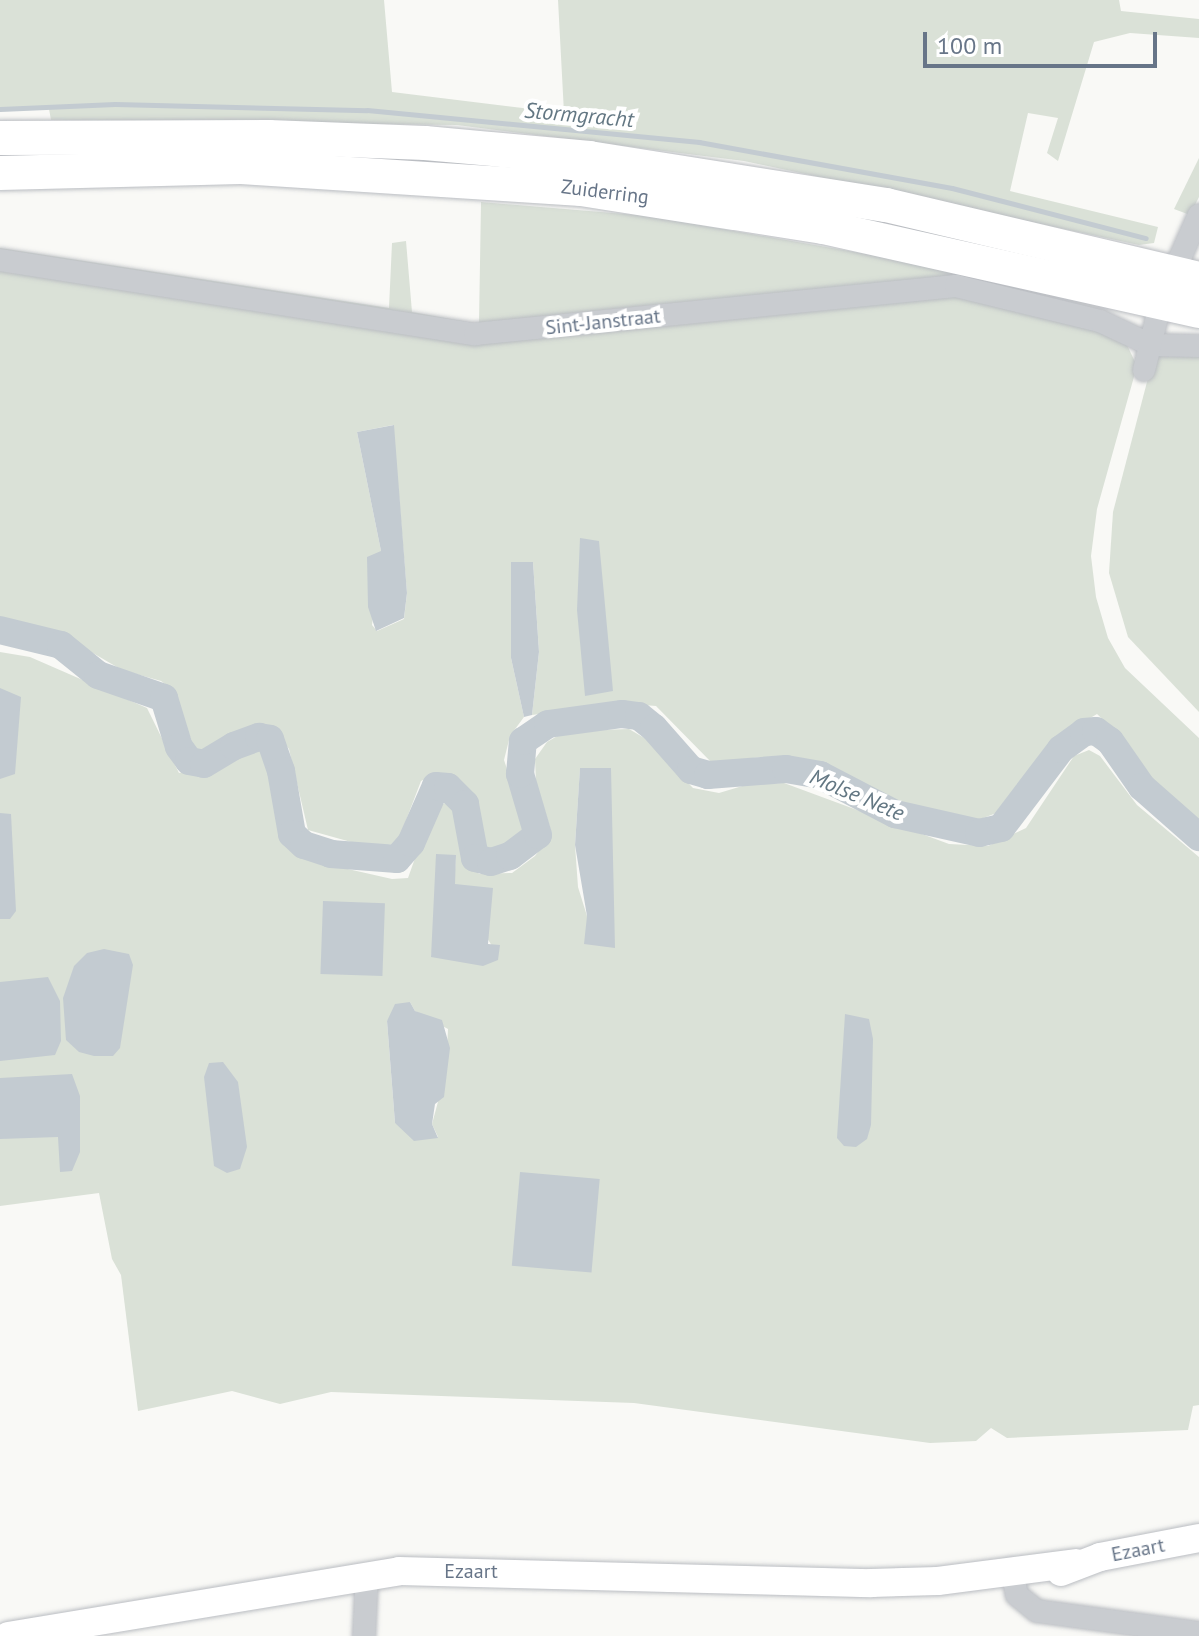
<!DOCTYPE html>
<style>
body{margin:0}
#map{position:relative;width:1199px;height:1636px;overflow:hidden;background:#f9f9f6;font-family:"PT Sans",sans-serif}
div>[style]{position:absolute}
.green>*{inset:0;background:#dae1d7}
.water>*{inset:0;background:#c3cbd1;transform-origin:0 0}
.stream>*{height:5px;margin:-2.5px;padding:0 2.5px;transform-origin:2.5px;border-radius:2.5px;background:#c3cbd1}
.river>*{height:28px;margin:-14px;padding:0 14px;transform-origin:14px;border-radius:14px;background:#c3cbd1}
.roads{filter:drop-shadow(0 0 2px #babdc2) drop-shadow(0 0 2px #babdc2)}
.minor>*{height:22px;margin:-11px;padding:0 11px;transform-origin:11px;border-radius:11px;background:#c9ccd0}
.major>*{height:28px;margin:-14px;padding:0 14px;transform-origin:14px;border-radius:14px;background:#fff}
.highway>*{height:34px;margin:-17px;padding:0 17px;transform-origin:17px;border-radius:17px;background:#fff}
span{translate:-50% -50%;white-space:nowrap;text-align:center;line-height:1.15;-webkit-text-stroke:8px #fff;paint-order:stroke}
.street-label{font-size:20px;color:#677588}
.water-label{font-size:22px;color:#637783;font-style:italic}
.scale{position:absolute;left:923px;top:32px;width:234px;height:36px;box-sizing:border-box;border:4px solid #677588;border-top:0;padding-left:10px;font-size:24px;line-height:28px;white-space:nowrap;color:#677588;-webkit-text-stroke:6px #fff;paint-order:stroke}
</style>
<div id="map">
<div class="green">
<div style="clip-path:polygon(0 0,384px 0,392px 92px,564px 113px,558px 0,1119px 0,1121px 11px,1199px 19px,1199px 38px,1130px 33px,1094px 42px,1058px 161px,1047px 153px,1058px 118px,1028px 113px,1010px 191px,1158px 227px,1154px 243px,1139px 245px,744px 161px,457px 125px,51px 120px,49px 109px,0 110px)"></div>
<div style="clip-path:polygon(1199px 158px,1199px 197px,1190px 215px,1174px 209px)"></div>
<div style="clip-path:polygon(evenodd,481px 202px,649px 216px,969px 272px,964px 296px,1110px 333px,1127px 345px,1137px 366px,1097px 509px,1091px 556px,1096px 597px,1108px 638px,1125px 668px,1199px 738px,1199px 822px,1156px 784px,1127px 742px,1097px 714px,1060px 736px,999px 812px,978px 820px,899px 804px,818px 764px,761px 757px,712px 763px,656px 706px,619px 703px,532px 715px,539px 652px,533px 562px,511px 562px,511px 658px,524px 717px,510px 736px,504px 760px,525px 823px,524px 836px,496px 853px,488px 851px,481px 843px,475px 800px,448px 775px,434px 775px,421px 781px,397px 844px,369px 847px,308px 830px,289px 749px,271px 726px,245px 730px,207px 751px,196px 751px,169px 687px,161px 681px,122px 670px,62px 635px,0 617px,0 248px,389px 308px,392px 243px,406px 241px,412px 312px,479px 324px,481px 202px,393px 425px,407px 593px,404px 619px,377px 631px,372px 625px,381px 551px,357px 432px,393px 425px)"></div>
<div style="clip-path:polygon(1162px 351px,1199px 351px,1199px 712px,1128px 637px,1109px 573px,1113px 512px,1153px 359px)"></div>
<div style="clip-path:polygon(evenodd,0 652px,30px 657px,147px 708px,179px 773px,266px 748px,272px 754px,280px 831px,287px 844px,317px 862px,392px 879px,408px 878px,425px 830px,439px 806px,449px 801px,457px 809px,463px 851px,479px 874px,512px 873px,535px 856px,552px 834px,536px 782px,535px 759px,547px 742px,566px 731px,629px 729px,646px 739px,693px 788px,719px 793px,749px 784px,784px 783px,949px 844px,988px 846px,1026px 828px,1074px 756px,1089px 750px,1100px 756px,1137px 805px,1199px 857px,1199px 1405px,1193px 1406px,1188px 1430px,1007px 1438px,991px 1428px,976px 1441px,930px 1443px,634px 1403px,331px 1392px,280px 1404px,232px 1391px,138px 1411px,121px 1275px,112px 1259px,99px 1193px,0 1206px,0 652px,580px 769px,614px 947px,587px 916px,578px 887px,575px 845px,580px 769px,0 652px,456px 856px,454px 884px,492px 946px,431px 956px,456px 856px,0 652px,410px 1002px,415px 1011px,448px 1029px,446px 1072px,432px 1124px,438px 1137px,395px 1123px,387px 1021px,410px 1002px)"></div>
</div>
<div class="water">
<div style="clip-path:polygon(394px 425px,407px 593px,404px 618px,376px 631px,368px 607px,367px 557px,381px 551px,357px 432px)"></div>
<div style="clip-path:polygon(580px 538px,599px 541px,613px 691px,585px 696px,577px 610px)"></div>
<div style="clip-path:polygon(511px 562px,533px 562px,539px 652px,532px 715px,524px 717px,511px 658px)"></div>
<div style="clip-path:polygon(0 688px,21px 697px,15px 774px,0 779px)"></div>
<div style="clip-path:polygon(580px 768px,611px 768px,615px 948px,584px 944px,587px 916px,575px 845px)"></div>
<div style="clip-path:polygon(0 813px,11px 814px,16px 911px,10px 919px,0 919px)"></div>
<div style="clip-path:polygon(436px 854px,456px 855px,455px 884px,493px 888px,488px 944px,500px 945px,498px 960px,483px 966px,431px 957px)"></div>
<div style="left:323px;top:901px;width:62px;height:73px;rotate:2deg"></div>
<div style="clip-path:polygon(104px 949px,129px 954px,133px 965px,120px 1048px,113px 1056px,94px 1056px,79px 1052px,66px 1040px,63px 998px,74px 966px,87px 953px)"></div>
<div style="clip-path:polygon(48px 977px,60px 1001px,61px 1041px,55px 1055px,0 1061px,0 982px)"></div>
<div style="clip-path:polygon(410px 1002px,415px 1011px,442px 1020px,450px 1048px,444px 1097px,435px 1104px,432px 1124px,438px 1138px,414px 1141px,395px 1123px,387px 1021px,395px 1004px)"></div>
<div style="clip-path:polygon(845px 1014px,869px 1019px,873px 1039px,871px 1125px,867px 1139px,856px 1147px,844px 1146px,837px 1138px)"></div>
<div style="clip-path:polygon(223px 1062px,238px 1082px,247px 1147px,240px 1169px,227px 1173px,214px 1166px,204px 1077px,209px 1063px)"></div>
<div style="clip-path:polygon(72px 1074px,80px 1096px,80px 1152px,72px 1171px,60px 1172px,58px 1137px,0 1139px,0 1078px)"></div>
<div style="left:520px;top:1172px;width:80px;height:94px;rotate:5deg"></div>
</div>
<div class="stream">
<div style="left:0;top:109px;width:115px;rotate:-2.5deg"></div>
<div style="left:115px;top:104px;width:252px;rotate:1.4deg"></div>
<div style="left:367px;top:110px;width:334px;rotate:5.5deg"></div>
<div style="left:699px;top:142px;width:257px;rotate:10.3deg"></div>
<div style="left:952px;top:188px;width:200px;rotate:14.5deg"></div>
</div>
<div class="river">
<div style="left:0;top:630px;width:63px;rotate:13.8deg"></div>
<div style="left:61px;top:645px;width:48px;rotate:39deg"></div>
<div style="left:98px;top:675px;width:70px;rotate:19.2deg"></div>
<div style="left:164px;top:698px;width:51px;rotate:73deg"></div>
<div style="left:179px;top:747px;width:17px;rotate:54deg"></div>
<div style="left:189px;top:761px;width:15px;rotate:11deg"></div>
<div style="left:204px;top:764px;width:35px;rotate:-31deg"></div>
<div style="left:234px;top:746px;width:27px;rotate:-20deg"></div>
<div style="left:259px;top:737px;width:11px;rotate:10deg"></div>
<div style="left:270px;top:739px;width:34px;rotate:71deg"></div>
<div style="left:281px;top:771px;width:64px;rotate:80.1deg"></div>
<div style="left:292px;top:834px;width:16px;rotate:43deg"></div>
<div style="left:304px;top:845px;width:28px;rotate:18deg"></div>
<div style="left:331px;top:854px;width:66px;rotate:4.3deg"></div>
<div style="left:397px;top:859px;width:21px;rotate:-49deg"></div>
<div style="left:411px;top:843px;width:62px;rotate:-66.3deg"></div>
<div style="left:436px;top:786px;width:12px;rotate:5deg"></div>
<div style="left:448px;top:787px;width:24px;rotate:45deg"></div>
<div style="left:465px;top:804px;width:55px;rotate:79.5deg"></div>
<div style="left:475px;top:858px;width:16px;rotate:14deg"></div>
<div style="left:491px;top:862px;width:20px;rotate:-18deg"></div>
<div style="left:510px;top:856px;width:35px;rotate:-37deg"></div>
<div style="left:538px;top:835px;width:64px;rotate:-106.4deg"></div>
<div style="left:520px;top:774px;width:33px;rotate:-85deg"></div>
<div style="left:523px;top:741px;width:30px;rotate:-34deg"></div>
<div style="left:548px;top:724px;width:75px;rotate:-7.7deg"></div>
<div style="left:622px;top:714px;width:17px;rotate:7deg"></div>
<div style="left:639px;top:716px;width:19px;rotate:39deg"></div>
<div style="left:654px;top:728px;width:56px;rotate:48.6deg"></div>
<div style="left:691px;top:770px;width:18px;rotate:16deg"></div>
<div style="left:708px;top:775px;width:78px;rotate:-4.4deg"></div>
<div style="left:786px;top:769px;width:35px;rotate:10deg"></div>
<div style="left:820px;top:775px;width:85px;rotate:27.5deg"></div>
<div style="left:895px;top:814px;width:86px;rotate:12.7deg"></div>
<div style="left:979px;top:833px;width:23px;rotate:-13deg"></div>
<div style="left:1001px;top:828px;width:99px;rotate:-52.8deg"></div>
<div style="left:1061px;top:749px;width:29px;rotate:-36deg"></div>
<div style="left:1084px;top:732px;width:12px;rotate:-5deg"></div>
<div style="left:1096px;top:731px;width:17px;rotate:36deg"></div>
<div style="left:1110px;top:741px;width:56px;rotate:55.2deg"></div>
<div style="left:1142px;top:787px;width:76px;rotate:41.3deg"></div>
</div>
<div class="roads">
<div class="minor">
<div style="left:0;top:260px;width:481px;rotate:8.9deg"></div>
<div style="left:475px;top:334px;width:483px;rotate:-5.7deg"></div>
<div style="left:956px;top:286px;width:148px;rotate:13.7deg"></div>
<div style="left:1100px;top:321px;width:56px;rotate:25.2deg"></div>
<div style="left:1151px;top:345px;width:48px;rotate:1.2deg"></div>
<div style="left:1144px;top:370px;width:71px;rotate:-76.2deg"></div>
<div style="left:1161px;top:301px;width:94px;rotate:-66.2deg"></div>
<div style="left:1012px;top:1568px;width:27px;rotate:80deg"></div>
<div style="left:1017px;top:1595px;width:26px;rotate:39deg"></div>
<div style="left:1037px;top:1611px;width:163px;rotate:7.7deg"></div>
<div style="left:364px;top:1636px;width:62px;rotate:-87.2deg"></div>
</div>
<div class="major">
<div style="left:1061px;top:1572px;width:42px;rotate:-21deg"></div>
<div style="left:1100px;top:1557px;width:101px;rotate:-10.9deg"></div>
<div style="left:8px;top:1636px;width:396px;rotate:-9.4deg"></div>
<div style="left:399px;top:1571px;width:472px;rotate:1.5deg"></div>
<div style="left:871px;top:1583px;width:67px;rotate:-1.7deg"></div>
<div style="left:938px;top:1581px;width:139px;rotate:-7.4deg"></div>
</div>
<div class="highway">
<div style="left:0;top:138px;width:269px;rotate:-0.2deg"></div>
<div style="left:269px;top:137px;width:156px;rotate:2.2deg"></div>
<div style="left:425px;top:143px;width:165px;rotate:5.2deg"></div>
<div style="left:589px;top:158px;width:301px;rotate:9deg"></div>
<div style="left:886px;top:205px;width:322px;rotate:13.3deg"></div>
<div style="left:0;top:173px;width:241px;rotate:-1.4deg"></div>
<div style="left:241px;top:167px;width:341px;rotate:3.7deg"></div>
<div style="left:581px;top:189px;width:245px;rotate:8.9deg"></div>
<div style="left:823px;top:227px;width:385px;rotate:12.6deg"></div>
</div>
</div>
<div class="street-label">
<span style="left:605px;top:192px;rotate:7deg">Zuiderring</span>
<span style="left:603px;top:322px;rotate:-6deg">Sint-Janstraat</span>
<span style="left:1138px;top:1550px;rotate:-11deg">Ezaart</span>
<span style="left:471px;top:1571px">Ezaart</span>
</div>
<div class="water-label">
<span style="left:579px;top:115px;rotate:5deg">Stormgracht</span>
<span style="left:857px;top:795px;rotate:23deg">Molse Nete</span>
</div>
<div class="scale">100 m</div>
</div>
